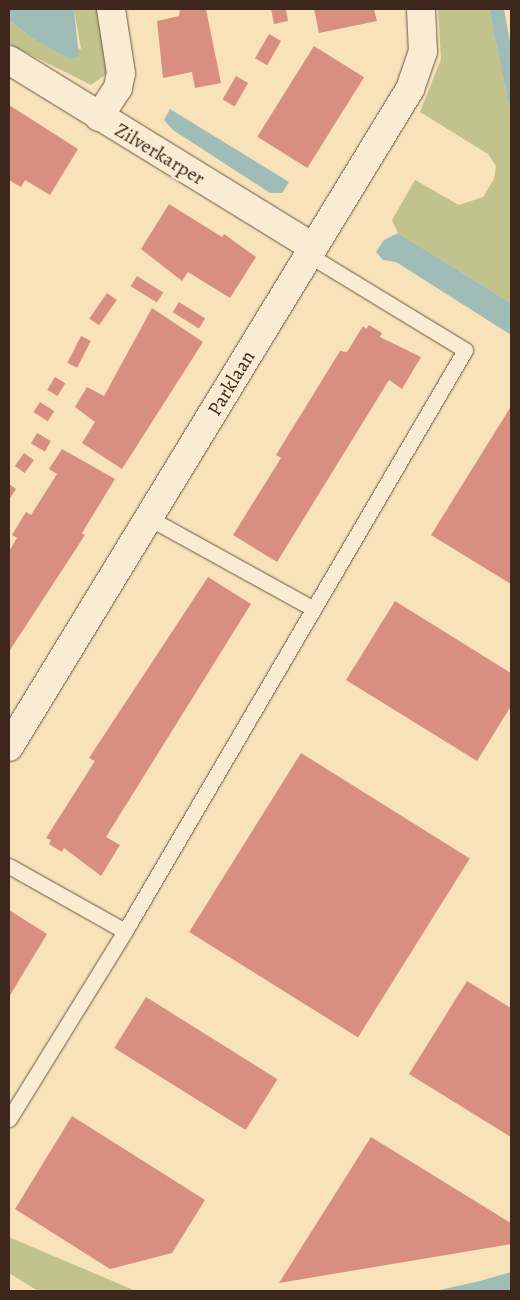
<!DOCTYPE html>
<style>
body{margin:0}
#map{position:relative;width:520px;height:1300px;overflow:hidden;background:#f7e2ba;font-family:Alegreya,serif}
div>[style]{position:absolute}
.green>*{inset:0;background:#c2c28c}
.water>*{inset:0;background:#9fbcb7}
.building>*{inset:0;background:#d98f80;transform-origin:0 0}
.roads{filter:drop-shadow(0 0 1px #6c5644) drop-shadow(0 0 1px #6c5644)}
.service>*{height:15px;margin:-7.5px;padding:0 7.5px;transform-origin:7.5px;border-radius:7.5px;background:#faecd2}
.minor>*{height:28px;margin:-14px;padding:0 14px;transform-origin:14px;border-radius:14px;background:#faecd2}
.tertiary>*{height:28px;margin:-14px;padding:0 14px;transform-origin:14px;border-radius:14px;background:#faecd2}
span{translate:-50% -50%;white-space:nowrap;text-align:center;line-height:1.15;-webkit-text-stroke:5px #faecd2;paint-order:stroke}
.street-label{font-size:20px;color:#3d271d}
.frame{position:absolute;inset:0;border:10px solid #3d271d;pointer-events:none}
</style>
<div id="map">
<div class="green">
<div style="clip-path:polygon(74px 9px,100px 9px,111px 61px,105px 75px,91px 85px,9px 44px,9px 20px,29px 36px,81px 49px)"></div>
<div style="clip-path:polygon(438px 9px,489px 9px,511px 116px,511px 303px,398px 233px,392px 220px,415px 180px,459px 205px,483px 197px,494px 179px,496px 166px,488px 154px,420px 112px,441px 59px)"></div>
<div style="clip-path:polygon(9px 1237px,11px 1238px,136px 1291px,38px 1291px,9px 1273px)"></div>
</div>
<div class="water">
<div style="clip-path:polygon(9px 9px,74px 9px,79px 57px,70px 59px,29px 36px,9px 20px)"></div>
<div style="clip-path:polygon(489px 9px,504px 9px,511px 48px,511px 116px)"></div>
<div style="clip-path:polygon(170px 109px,289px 182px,282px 193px,270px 193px,173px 130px,164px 120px)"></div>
<div style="clip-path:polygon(398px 233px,511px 303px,511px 335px,396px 262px,383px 260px,376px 252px,384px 240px)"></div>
<div style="clip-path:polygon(511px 1272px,511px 1291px,435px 1291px,480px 1281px)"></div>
</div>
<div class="building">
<div style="clip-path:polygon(180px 9px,206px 9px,221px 83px,195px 88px,192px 72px,163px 78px,157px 21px,179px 16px)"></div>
<div style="clip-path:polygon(271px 9px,286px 9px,288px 21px,274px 24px)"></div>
<div style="clip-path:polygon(314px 9px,374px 9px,377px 21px,319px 33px)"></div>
<div style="left:269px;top:34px;width:14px;height:28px;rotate:30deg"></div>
<div style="left:314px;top:46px;width:59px;height:107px;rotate:32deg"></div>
<div style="left:236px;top:76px;width:14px;height:27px;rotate:30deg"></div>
<div style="clip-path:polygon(9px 105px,78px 149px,50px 195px,25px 180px,21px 187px,9px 180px)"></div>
<div style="clip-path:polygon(169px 204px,222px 237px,224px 234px,256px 257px,230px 298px,188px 272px,182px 281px,141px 249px)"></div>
<div style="left:137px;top:276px;width:31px;height:12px;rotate:32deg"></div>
<div style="left:107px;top:293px;width:12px;height:31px;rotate:35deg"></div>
<div style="left:179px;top:302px;width:31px;height:12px;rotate:32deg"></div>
<div style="clip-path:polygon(152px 308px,203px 342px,122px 469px,82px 443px,95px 422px,75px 407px,87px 387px,104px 396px)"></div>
<div style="clip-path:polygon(369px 325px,382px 333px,380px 337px,421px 357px,402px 389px,389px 380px,277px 562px,233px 535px,281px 458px,276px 455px,340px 351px,347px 352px,363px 326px,366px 329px)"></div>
<div style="left:81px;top:336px;width:11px;height:30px;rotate:27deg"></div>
<div style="left:55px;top:377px;width:12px;height:15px;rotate:31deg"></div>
<div style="left:40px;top:402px;width:17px;height:12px;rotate:33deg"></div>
<div style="clip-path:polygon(510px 408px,511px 415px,511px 584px,431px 535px)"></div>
<div style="left:37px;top:433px;width:16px;height:12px;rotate:30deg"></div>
<div style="clip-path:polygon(62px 449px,115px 479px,82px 533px,85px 535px,10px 650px,9px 551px,17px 538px,12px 535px,26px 512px,31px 515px,57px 474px,49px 469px)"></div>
<div style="left:24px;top:453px;width:12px;height:16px;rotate:35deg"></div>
<div style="clip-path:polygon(9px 484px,16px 489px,9px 500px)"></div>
<div style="clip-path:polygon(208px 577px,251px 604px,106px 837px,120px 845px,101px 876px,64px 848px,62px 852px,49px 844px,51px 840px,46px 838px,95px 761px,89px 758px)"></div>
<div style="clip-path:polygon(395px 601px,511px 673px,511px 706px,477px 761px,346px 680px)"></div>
<div style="left:301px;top:753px;width:199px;height:211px;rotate:32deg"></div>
<div style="clip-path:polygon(9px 910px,47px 934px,9px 997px)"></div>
<div style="clip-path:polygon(467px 981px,511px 1008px,511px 1137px,409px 1074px)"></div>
<div style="left:146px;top:997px;width:155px;height:60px;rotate:32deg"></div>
<div style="clip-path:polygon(72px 1116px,205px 1200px,172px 1253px,110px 1269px,15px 1209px)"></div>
<div style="clip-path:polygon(371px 1137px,511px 1223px,511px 1244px,279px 1283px)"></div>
</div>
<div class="roads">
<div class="service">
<div style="left:149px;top:518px;width:188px;rotate:28.9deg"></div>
<div style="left:9px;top:866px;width:133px;rotate:29.3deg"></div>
<div style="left:9px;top:1119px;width:221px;rotate:-58.3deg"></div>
<div style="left:125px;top:931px;width:673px;rotate:-59.66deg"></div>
<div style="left:465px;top:350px;width:183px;rotate:-148.7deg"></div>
</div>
<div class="minor">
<div style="left:9px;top:60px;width:357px;rotate:31.6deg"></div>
<div style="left:99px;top:117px;width:35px;rotate:-57deg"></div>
<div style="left:118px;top:88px;width:15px;rotate:-79deg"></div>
<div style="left:121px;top:73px;width:65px;rotate:-98.9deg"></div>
</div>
<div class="tertiary">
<div style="left:9px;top:747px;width:771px;rotate:-58.64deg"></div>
<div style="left:410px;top:89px;width:39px;rotate:-71deg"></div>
<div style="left:423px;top:52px;width:43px;rotate:-92.7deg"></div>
</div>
</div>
<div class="street-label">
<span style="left:160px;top:154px;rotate:31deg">Zilverkarper</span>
<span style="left:231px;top:383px;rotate:-59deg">Parklaan</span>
</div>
<div class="frame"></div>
</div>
